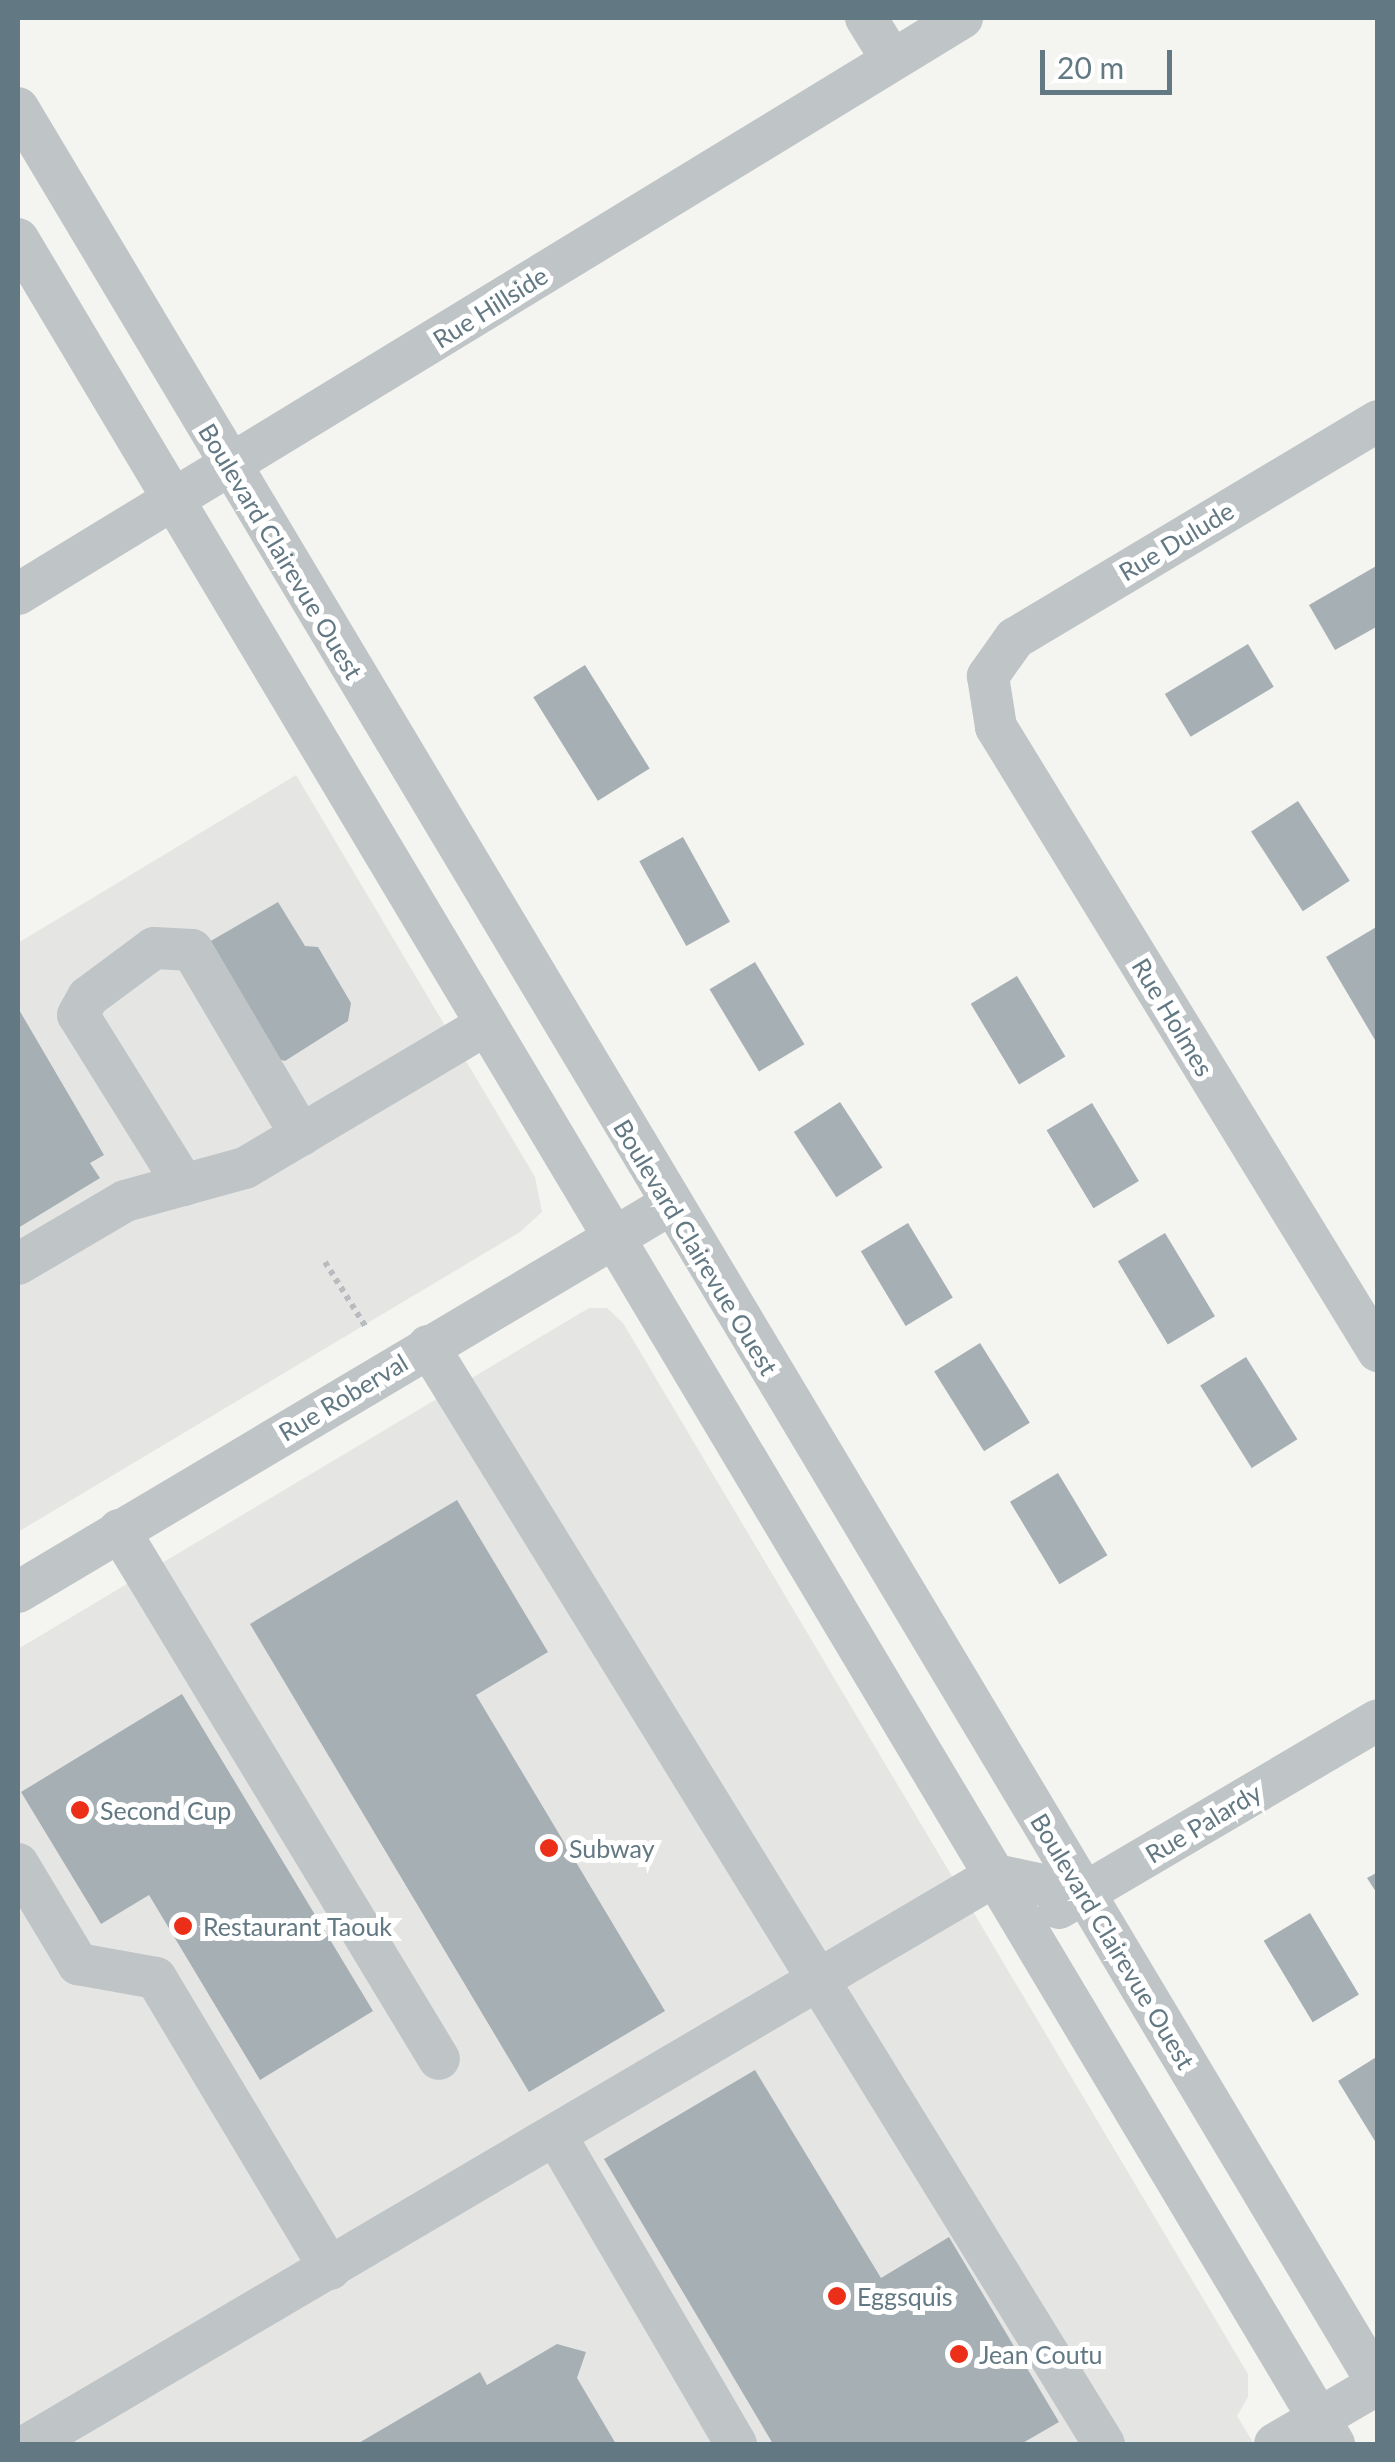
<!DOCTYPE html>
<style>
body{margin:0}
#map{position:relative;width:1395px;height:2462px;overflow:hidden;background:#f4f4f0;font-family:Lato,sans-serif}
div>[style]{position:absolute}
.built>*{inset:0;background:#e5e5e3}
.building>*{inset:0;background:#a6b0b4;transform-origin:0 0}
.path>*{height:6px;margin-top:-3px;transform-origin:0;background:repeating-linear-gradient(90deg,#b9bcbe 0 5px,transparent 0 10px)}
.minor>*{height:42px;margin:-21px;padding:0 21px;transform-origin:21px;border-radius:21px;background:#bfc4c7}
.dots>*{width:28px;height:28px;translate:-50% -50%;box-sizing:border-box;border:5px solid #fff;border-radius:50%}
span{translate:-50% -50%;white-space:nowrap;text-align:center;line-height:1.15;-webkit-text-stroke:10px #fff;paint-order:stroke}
.street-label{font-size:25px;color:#627883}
.poi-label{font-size:25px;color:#627883}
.left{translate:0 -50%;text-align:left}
.frame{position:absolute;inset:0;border:20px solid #627883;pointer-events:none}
.scale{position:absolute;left:1040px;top:50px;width:132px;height:45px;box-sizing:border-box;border:5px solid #627883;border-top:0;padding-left:12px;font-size:30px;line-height:35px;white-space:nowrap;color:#627883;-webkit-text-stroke:8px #fff;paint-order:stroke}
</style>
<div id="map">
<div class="built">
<div style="clip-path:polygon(296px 775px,535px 1177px,542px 1212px,520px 1232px,18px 1532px,18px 943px)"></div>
<div style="clip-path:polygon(589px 1308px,607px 1308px,623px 1323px,1248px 2374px,1248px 2397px,1237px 2416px,1254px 2444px,18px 2444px,18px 1649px)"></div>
</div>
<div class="building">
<div style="clip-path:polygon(1378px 565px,1378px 626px,1335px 650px,1309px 605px)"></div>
<div style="left:1248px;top:644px;width:50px;height:97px;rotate:59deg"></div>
<div style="left:585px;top:665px;width:122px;height:61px;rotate:58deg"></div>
<div style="left:1298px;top:801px;width:95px;height:56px;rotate:57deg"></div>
<div style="left:683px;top:837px;width:97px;height:50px;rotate:61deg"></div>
<div style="clip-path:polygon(278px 902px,305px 946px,318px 947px,351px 1003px,348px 1021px,285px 1061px,265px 1055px,209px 942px)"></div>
<div style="clip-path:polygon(1378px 926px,1378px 1038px,1375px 1040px,1326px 957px)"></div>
<div style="left:755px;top:962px;width:96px;height:53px;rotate:59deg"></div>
<div style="left:1017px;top:976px;width:94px;height:54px;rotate:59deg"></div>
<div style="clip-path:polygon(18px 1008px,104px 1155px,90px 1163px,100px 1178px,18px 1228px)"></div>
<div style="left:840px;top:1102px;width:78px;height:55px;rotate:57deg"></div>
<div style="left:1092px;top:1103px;width:91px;height:53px;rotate:59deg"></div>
<div style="left:908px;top:1223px;width:87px;height:55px;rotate:59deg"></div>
<div style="left:1165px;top:1233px;width:97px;height:55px;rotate:59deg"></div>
<div style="left:980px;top:1343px;width:94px;height:54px;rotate:58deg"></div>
<div style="left:1246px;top:1357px;width:97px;height:54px;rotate:58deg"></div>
<div style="left:1058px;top:1473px;width:96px;height:56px;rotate:59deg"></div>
<div style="clip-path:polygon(457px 1500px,548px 1652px,476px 1695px,665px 2011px,529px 2092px,250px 1624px)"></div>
<div style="clip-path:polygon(182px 1694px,373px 2011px,260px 2080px,149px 1895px,101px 1924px,21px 1792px)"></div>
<div style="clip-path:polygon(1378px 1872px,1378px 1895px,1367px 1878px)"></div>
<div style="left:1310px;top:1913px;width:95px;height:54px;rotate:59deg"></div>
<div style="clip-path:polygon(1378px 2056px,1378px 2146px,1338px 2081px)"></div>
<div style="clip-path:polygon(755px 2070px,881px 2278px,949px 2237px,1059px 2422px,1021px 2444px,773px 2444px,604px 2159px)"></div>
<div style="clip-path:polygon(557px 2344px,586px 2352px,577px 2378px,616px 2444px,357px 2444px,480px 2372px,487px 2385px)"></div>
</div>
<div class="path">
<div style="left:325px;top:1262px;width:79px;rotate:57.9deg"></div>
</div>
<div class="minor">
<div style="left:866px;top:18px;width:49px;rotate:58.2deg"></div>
<div style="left:18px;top:108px;width:2651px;rotate:59.14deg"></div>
<div style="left:18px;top:239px;width:2568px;rotate:59.17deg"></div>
<div style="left:1378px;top:421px;width:423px;rotate:149.1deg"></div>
<div style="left:1015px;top:638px;width:47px;rotate:125.4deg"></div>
<div style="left:988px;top:676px;width:52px;rotate:81.1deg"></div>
<div style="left:996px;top:727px;width:732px;rotate:58.53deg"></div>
<div style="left:18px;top:594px;width:1106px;rotate:-31.39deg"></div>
<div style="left:184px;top:1185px;width:200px;rotate:-121.9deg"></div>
<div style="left:78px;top:1015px;width:21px;rotate:-61deg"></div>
<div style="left:88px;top:997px;width:82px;rotate:-36.6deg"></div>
<div style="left:154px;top:948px;width:38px;rotate:3deg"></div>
<div style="left:192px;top:950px;width:215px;rotate:59.5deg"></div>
<div style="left:18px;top:1264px;width:124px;rotate:-30.5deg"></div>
<div style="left:125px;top:1201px;width:124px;rotate:-15.4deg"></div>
<div style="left:245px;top:1168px;width:280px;rotate:-30.7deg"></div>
<div style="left:428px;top:1346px;width:1289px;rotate:58.38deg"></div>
<div style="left:119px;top:1530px;width:618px;rotate:58.83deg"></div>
<div style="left:18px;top:1592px;width:760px;rotate:-30.72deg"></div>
<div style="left:18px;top:1864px;width:117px;rotate:59deg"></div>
<div style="left:78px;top:1964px;width:79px;rotate:10.2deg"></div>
<div style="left:156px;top:1978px;width:339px;rotate:59.1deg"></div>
<div style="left:1059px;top:1908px;width:370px;rotate:-30.5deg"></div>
<div style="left:556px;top:2136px;width:357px;rotate:59.7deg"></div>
<div style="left:29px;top:2444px;width:1122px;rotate:-30.47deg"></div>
<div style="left:996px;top:1875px;width:90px;rotate:12.2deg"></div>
<div style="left:1275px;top:2444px;width:119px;rotate:-30.2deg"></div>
</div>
<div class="dots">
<div style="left:80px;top:1810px;background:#eb2f19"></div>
<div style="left:549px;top:1848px;background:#eb2f19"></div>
<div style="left:183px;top:1926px;background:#eb2f19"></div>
<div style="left:837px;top:2296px;background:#eb2f19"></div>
<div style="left:959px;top:2354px;background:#eb2f19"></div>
</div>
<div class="street-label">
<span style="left:490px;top:307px;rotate:-32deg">Rue Hillside</span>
<span style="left:1176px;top:541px;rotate:-31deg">Rue Dulude</span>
<span style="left:281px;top:551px;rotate:59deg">Boulevard Clairevue Ouest</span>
<span style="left:1173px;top:1017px;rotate:59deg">Rue Holmes</span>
<span style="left:696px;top:1247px;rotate:59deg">Boulevard Clairevue Ouest</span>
<span style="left:343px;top:1397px;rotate:-31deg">Rue Roberval</span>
<span style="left:1203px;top:1823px;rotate:-31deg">Rue Palardy</span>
<span style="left:1113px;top:1941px;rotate:59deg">Boulevard Clairevue Ouest</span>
</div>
<div class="poi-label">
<span class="left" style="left:100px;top:1810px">Second Cup</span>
<span class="left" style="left:569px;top:1848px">Subway</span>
<span class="left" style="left:203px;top:1926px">Restaurant Taouk</span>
<span class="left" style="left:857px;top:2296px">Eggsquis</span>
<span class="left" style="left:979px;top:2354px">Jean Coutu</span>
</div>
<div class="frame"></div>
<div class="scale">20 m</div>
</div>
